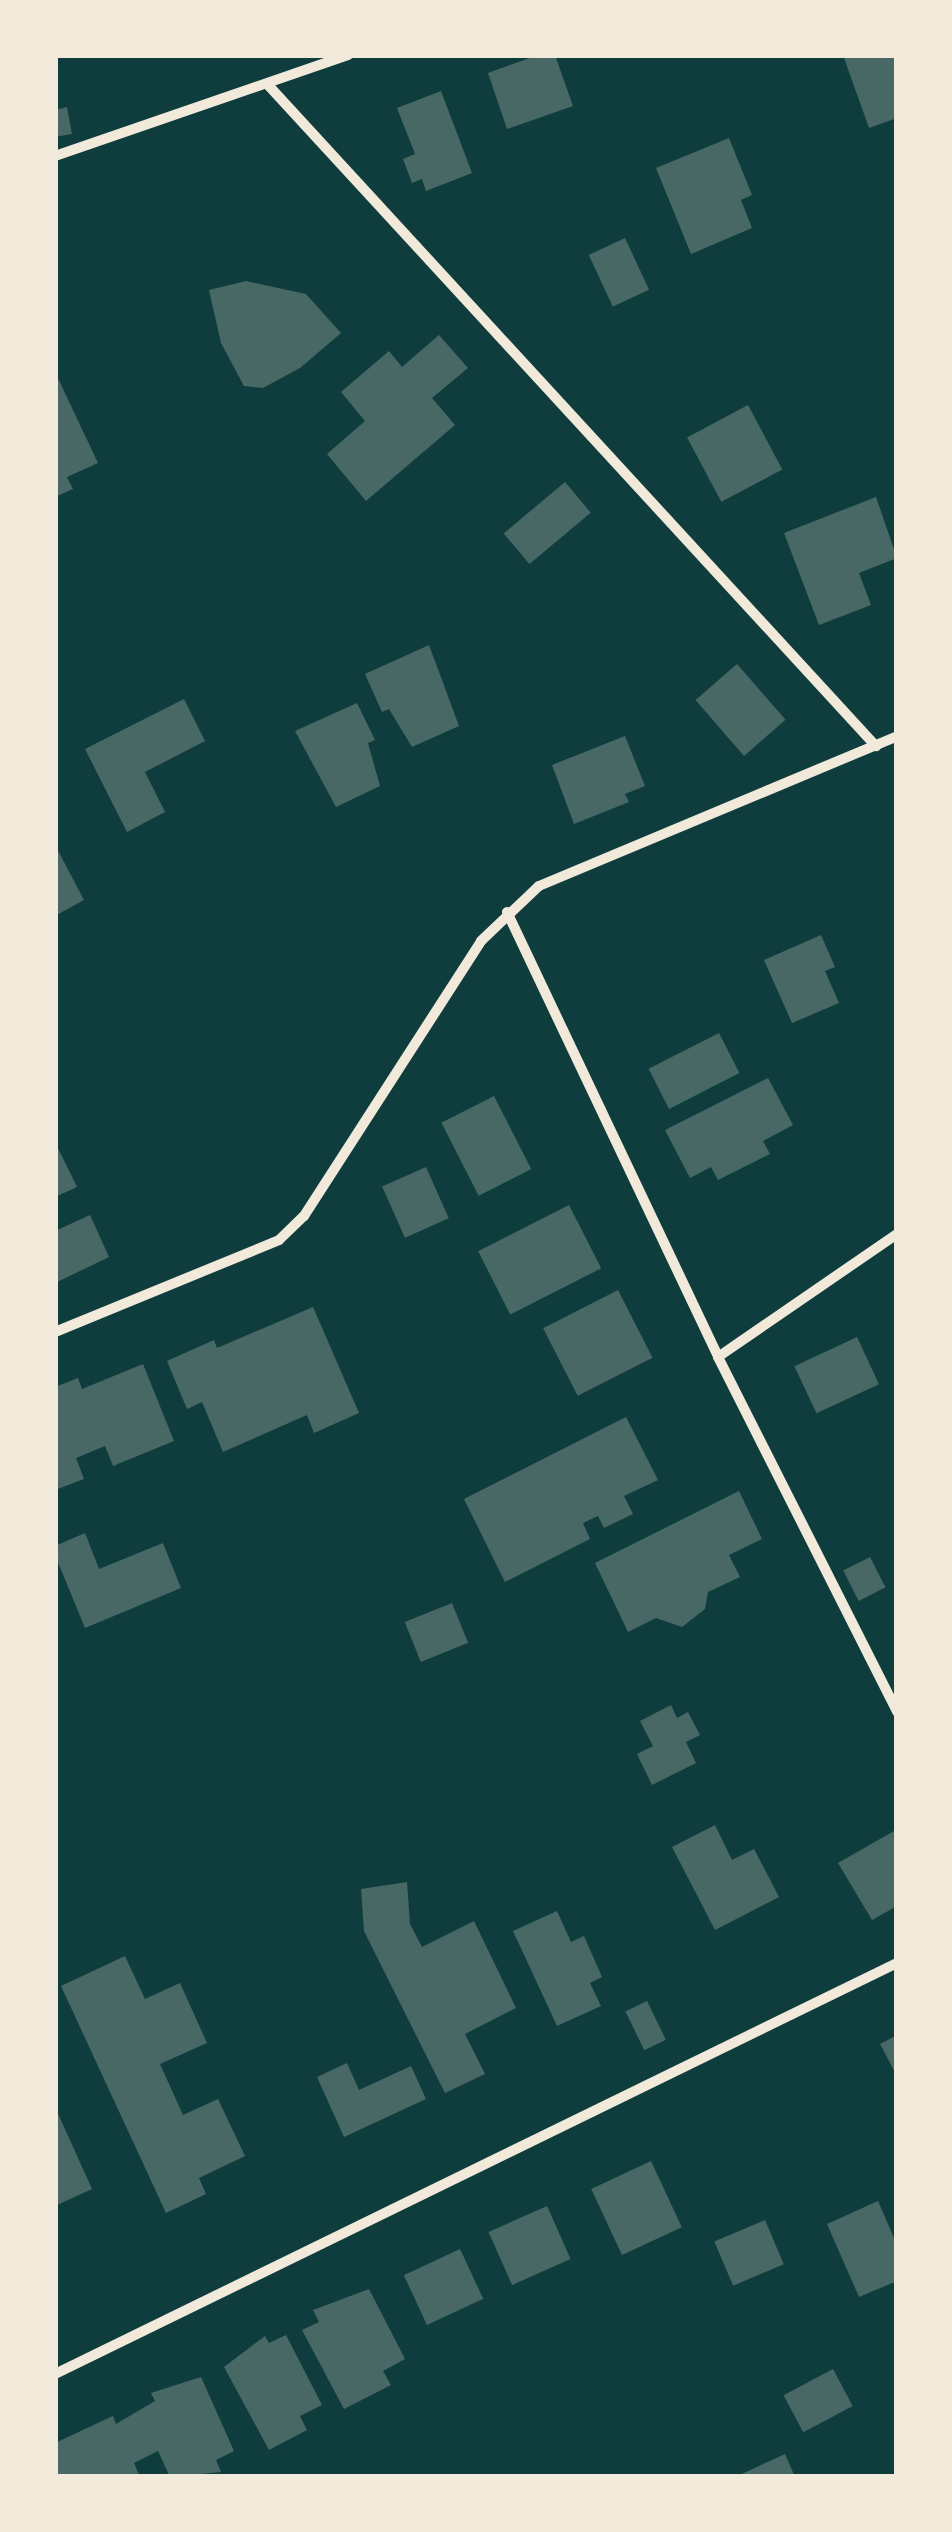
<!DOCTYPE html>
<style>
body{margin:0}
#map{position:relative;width:952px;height:2532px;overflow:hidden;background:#0f3d3e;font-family:Overpass,sans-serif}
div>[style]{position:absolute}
.building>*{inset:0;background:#486865;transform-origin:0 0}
.minor>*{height:10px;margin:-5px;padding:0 5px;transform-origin:5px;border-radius:5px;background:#f1e9da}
span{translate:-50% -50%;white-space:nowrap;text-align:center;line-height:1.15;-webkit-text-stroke:10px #f1e9da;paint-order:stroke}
.frame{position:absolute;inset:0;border:58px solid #f1e9da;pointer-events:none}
</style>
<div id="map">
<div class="building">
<div style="clip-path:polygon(538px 55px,555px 55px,573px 106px,507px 129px,488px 73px)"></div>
<div style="clip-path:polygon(843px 55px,897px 55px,897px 118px,869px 128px)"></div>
<div style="clip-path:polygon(441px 91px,472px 173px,426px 191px,422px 179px,412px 183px,403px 159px,415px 154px,397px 108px)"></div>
<div style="clip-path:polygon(67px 107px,72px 134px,55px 137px,55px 110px)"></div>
<div style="clip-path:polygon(729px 138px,752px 195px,741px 200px,752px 228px,691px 254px,656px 168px)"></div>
<div style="left:625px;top:238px;width:57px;height:40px;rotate:65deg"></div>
<div style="clip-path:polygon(246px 281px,306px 294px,341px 333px,300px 368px,263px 388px,244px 386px,221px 343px,209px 290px)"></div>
<div style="clip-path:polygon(439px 335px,468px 368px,432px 398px,455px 425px,366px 501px,327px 454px,365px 421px,341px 392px,389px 351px,402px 367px)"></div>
<div style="clip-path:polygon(55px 372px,98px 463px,67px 477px,73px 489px,55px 497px)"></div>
<div style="left:748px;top:405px;width:73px;height:69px;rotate:62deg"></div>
<div style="left:565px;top:482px;width:40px;height:80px;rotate:50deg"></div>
<div style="clip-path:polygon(876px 497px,897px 558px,859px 573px,871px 605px,819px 625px,784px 533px)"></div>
<div style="clip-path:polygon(429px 645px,459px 726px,412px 747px,389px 709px,382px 712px,365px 674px)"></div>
<div style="left:737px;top:664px;width:74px;height:55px;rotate:49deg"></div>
<div style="clip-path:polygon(184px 699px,205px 741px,145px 772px,165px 812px,127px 832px,85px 749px)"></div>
<div style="clip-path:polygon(357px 703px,375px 740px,368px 743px,380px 786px,336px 807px,295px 731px)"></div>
<div style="clip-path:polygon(625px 736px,645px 786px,625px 794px,629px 802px,574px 824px,552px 765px)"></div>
<div style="clip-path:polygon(55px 845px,84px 900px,55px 916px)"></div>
<div style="clip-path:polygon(821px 935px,835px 967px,825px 971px,839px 1003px,792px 1023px,764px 960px)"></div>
<div style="left:719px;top:1033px;width:45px;height:79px;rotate:63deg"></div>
<div style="clip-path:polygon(768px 1078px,793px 1125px,763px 1141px,770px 1154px,718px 1180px,711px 1167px,690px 1178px,665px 1130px)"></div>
<div style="left:494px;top:1096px;width:82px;height:59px;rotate:63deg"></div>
<div style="clip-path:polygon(55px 1142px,77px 1187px,55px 1197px)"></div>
<div style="left:426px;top:1167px;width:56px;height:48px;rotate:66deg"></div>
<div style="left:569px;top:1205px;width:71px;height:102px;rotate:63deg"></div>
<div style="clip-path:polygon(90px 1215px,109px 1257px,55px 1283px,55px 1231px)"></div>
<div style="left:618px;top:1290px;width:76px;height:84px;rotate:63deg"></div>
<div style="clip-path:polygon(313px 1307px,359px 1413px,314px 1433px,307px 1415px,223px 1452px,202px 1402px,187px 1409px,167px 1361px,214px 1340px,217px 1348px)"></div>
<div style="left:857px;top:1337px;width:52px;height:69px;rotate:65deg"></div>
<div style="clip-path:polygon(143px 1364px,174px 1441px,113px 1466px,105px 1446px,76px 1458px,84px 1479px,55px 1490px,55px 1387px,78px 1378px,82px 1389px)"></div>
<div style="clip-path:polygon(626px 1417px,658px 1480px,624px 1496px,633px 1514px,604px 1528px,598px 1516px,583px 1523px,590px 1539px,505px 1582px,464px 1499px)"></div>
<div style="clip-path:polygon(739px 1491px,762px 1539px,729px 1555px,740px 1577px,708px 1592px,705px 1609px,682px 1627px,656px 1618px,628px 1632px,595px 1563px)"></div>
<div style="clip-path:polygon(85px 1533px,99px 1569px,163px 1543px,181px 1588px,85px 1628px,55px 1555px,55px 1546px)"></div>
<div style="left:870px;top:1557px;width:34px;height:30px;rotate:63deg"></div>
<div style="left:452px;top:1603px;width:43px;height:51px;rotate:68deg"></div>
<div style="clip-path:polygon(671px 1705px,677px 1718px,688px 1712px,700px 1735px,686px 1742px,696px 1763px,652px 1785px,637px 1754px,653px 1746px,640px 1721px)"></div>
<div style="clip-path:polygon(715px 1825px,732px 1860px,754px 1849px,779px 1897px,715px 1930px,672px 1847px)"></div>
<div style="clip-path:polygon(894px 1831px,897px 1906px,872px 1920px,838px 1863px)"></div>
<div style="clip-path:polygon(407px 1882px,410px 1924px,422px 1947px,474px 1921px,516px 2008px,465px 2034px,485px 2074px,445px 2093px,364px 1931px,361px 1889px)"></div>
<div style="clip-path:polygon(557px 1911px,571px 1942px,584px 1936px,602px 1977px,590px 1983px,601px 2006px,557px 2026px,513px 1931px)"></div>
<div style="clip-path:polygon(125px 1956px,145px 1999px,180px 1983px,207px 2043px,160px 2064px,183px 2115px,218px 2099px,245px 2156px,199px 2178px,206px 2194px,166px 2213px,61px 1986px)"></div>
<div style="left:647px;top:2001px;width:43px;height:24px;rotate:64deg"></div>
<div style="clip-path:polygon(897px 2035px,897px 2076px,880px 2044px)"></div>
<div style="clip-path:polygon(347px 2063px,359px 2090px,411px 2066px,426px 2099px,344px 2137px,317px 2077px)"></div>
<div style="clip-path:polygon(55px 2107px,92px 2189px,55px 2206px)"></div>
<div style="left:651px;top:2161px;width:73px;height:66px;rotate:65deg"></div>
<div style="clip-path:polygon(878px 2201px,897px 2245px,897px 2281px,859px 2297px,827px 2224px)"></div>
<div style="left:547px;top:2206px;width:58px;height:64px;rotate:66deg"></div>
<div style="left:765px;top:2220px;width:48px;height:55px;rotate:67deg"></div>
<div style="left:460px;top:2249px;width:55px;height:62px;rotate:65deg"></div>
<div style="clip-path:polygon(369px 2289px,405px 2359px,383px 2371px,391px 2385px,344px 2409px,302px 2330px,319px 2322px,313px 2310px)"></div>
<div style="clip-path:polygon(286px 2335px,322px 2405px,300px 2416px,307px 2430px,269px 2450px,224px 2367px,265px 2336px,269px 2343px)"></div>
<div style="left:833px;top:2369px;width:42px;height:56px;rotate:62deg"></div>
<div style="clip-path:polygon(201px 2377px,234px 2451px,216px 2460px,221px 2472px,170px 2477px,158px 2451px,134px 2463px,140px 2477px,56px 2477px,55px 2443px,113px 2416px,116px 2424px,155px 2401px,151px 2393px)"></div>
<div style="clip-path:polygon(785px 2454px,795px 2477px,735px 2477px)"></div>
</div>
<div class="minor">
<div style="left:269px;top:86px;width:897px;rotate:47.4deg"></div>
<div style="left:55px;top:156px;width:310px;rotate:-19deg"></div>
<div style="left:507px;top:912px;width:492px;rotate:64.6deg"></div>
<div style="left:718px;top:1357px;width:398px;rotate:63.2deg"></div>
<div style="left:55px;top:1332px;width:242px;rotate:-22.3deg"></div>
<div style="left:279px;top:1240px;width:35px;rotate:-44deg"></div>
<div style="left:304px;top:1216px;width:327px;rotate:-57.2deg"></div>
<div style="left:481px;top:941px;width:80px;rotate:-43.5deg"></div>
<div style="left:539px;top:886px;width:388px;rotate:-22.7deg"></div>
<div style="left:718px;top:1357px;width:217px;rotate:-34.5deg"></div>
<div style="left:55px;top:2374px;width:937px;rotate:-26.02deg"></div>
</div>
<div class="frame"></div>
</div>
